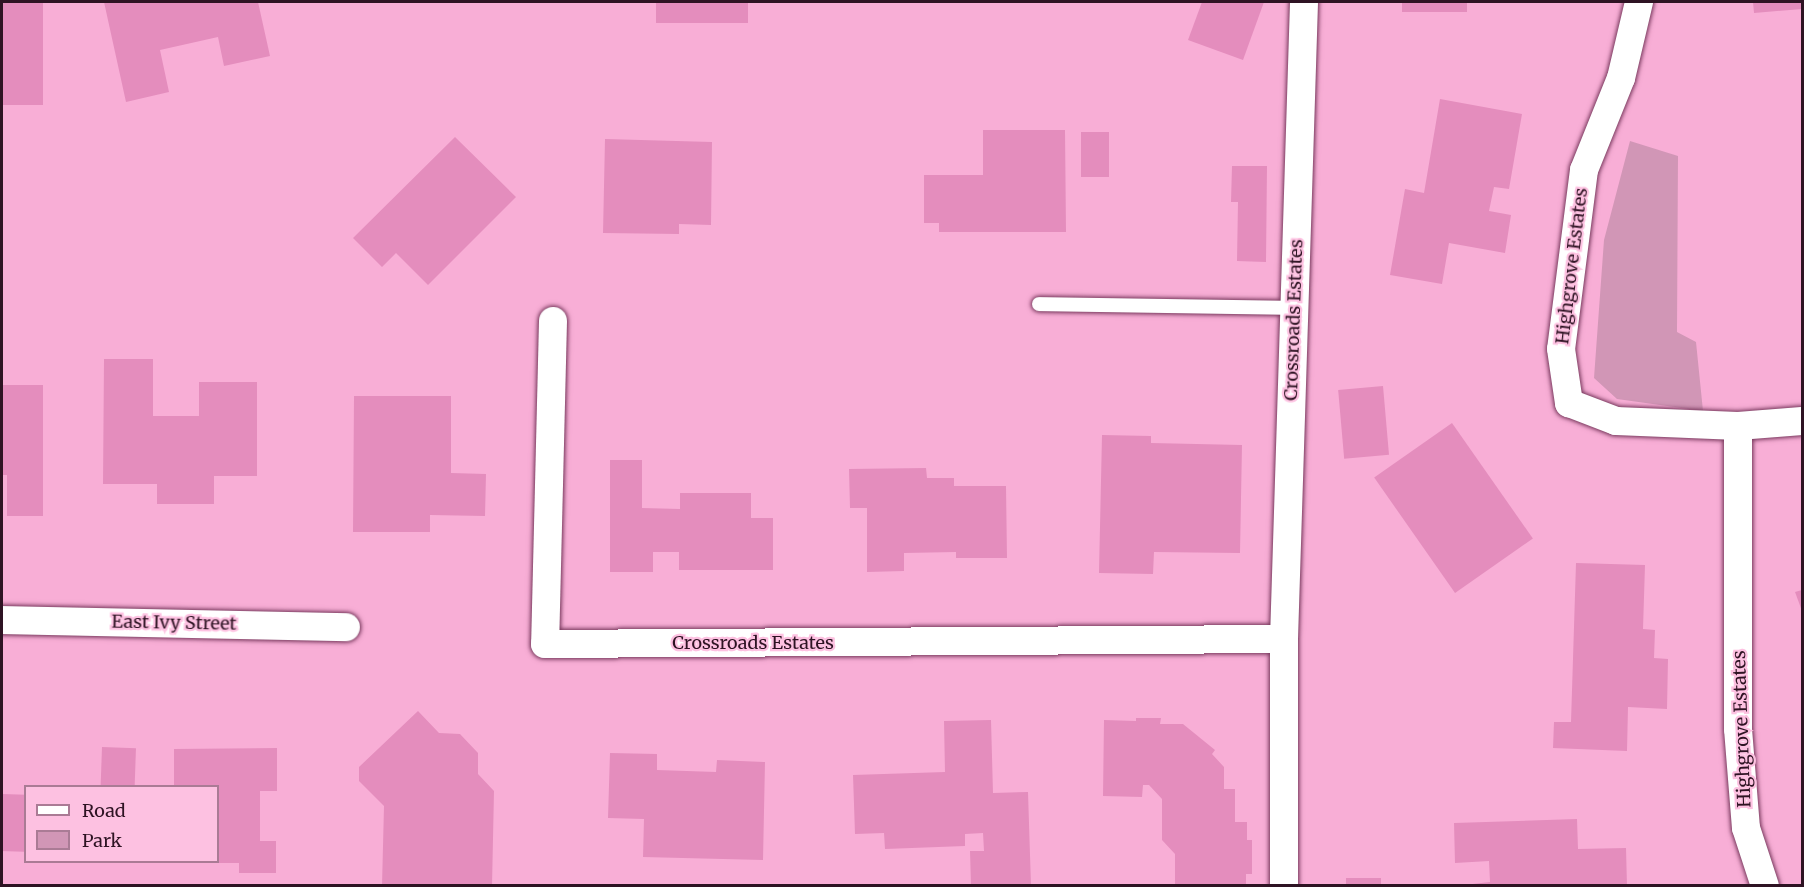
<!DOCTYPE html>
<style>
body{margin:0}
#map{position:relative;width:1804px;height:887px;overflow:hidden;background:#f8aed6;font-family:Merriweather,serif}
div>[style]{position:absolute}
.green>*{inset:0;background:#d196b6}
.building>*{inset:0;background:#e48dbd;transform-origin:0 0}
.roads{filter:drop-shadow(0 0 2px #7a3a5f) drop-shadow(0 0 2px #7a3a5f)}
.lane>*{height:14px;margin:-7px;padding:0 7px;transform-origin:7px;border-radius:7px;background:#fff}
.street>*{height:28px;margin:-14px;padding:0 14px;transform-origin:14px;border-radius:14px;background:#fff}
span{translate:-50% -50%;white-space:nowrap;text-align:center;line-height:1.15;-webkit-text-stroke:4.5px #fdc1e1;paint-order:stroke}
.street-label{font-size:18px;color:#2e1323}
.frame{position:absolute;inset:0;border:3px solid #2e1323;pointer-events:none}
.legend{position:absolute;left:24px;top:785px;width:195px;height:78px;box-sizing:border-box;background:#fdc1e1;border:2px solid #aa7b95;margin:0;padding:8px 10px;list-style:none;font-size:18px;color:#2e1323}
.legend li{display:flex;align-items:center;gap:12px;height:30px}
.legend b{width:30px;border:2px solid #aa7b95}
</style>
<div id="map">
<div class="green">
<div style="clip-path:polygon(1630px 141px,1678px 156px,1677px 332px,1696px 342px,1703px 411px,1617px 399px,1594px 378px,1604px 240px)"></div>
</div>
<div class="building">
<div style="clip-path:polygon(104px 2px,258px 2px,270px 56px,224px 66px,218px 37px,160px 50px,169px 92px,126px 102px)"></div>
<div style="left:656px;top:2px;width:92px;height:21px"></div>
<div style="clip-path:polygon(1202px 2px,1264px 2px,1243px 60px,1188px 40px)"></div>
<div style="left:1402px;top:2px;width:65px;height:10px"></div>
<div style="clip-path:polygon(1753px 2px,1802px 2px,1802px 9px,1754px 13px)"></div>
<div style="left:2px;top:3px;width:41px;height:102px"></div>
<div style="clip-path:polygon(1440px 99px,1522px 114px,1509px 189px,1494px 187px,1489px 211px,1511px 215px,1505px 253px,1449px 243px,1442px 284px,1390px 275px,1405px 189px,1424px 193px)"></div>
<div style="clip-path:polygon(983px 130px,1065px 130px,1066px 232px,939px 232px,939px 223px,924px 223px,924px 175px,983px 175px)"></div>
<div style="left:1081px;top:132px;width:28px;height:45px"></div>
<div style="clip-path:polygon(455px 137px,516px 197px,428px 285px,396px 253px,382px 267px,353px 238px)"></div>
<div style="clip-path:polygon(605px 139px,712px 142px,711px 225px,679px 224px,679px 234px,603px 233px)"></div>
<div style="clip-path:polygon(1232px 166px,1267px 166px,1266px 262px,1237px 261px,1238px 202px,1231px 202px)"></div>
<div style="clip-path:polygon(104px 359px,153px 359px,153px 416px,199px 416px,199px 382px,257px 382px,257px 476px,214px 476px,214px 504px,157px 504px,157px 484px,103px 484px)"></div>
<div style="clip-path:polygon(2px 385px,43px 385px,43px 516px,7px 516px,7px 475px,2px 475px)"></div>
<div style="left:1383px;top:386px;width:69px;height:45px;rotate:85deg"></div>
<div style="clip-path:polygon(354px 396px,451px 396px,451px 473px,486px 474px,485px 516px,430px 515px,430px 532px,353px 532px)"></div>
<div style="left:1452px;top:423px;width:141px;height:95px;rotate:55deg"></div>
<div style="clip-path:polygon(1102px 435px,1151px 436px,1151px 443px,1242px 445px,1240px 553px,1154px 552px,1153px 574px,1099px 573px)"></div>
<div style="clip-path:polygon(610px 460px,642px 460px,642px 508px,680px 509px,680px 493px,751px 493px,751px 518px,773px 518px,773px 570px,679px 570px,679px 552px,653px 552px,653px 572px,610px 572px)"></div>
<div style="clip-path:polygon(926px 468px,927px 478px,954px 478px,954px 486px,1006px 486px,1007px 558px,956px 558px,956px 552px,904px 553px,904px 571px,867px 572px,867px 508px,850px 508px,849px 469px)"></div>
<div style="clip-path:polygon(1576px 563px,1645px 565px,1643px 629px,1655px 630px,1654px 658px,1668px 659px,1667px 709px,1628px 707px,1627px 751px,1553px 748px,1554px 722px,1571px 722px)"></div>
<div style="clip-path:polygon(1802px 590px,1802px 611px,1795px 592px)"></div>
<div style="clip-path:polygon(418px 711px,439px 733px,460px 734px,478px 753px,478px 774px,494px 791px,492px 886px,382px 886px,384px 806px,359px 781px,359px 767px)"></div>
<div style="clip-path:polygon(1136px 718px,1161px 718px,1160px 724px,1183px 724px,1215px 750px,1212px 754px,1224px 767px,1224px 789px,1235px 789px,1235px 822px,1247px 822px,1247px 840px,1252px 840px,1252px 874px,1246px 874px,1246px 886px,1175px 886px,1175px 854px,1162px 840px,1162px 799px,1149px 785px,1143px 785px,1142px 797px,1103px 796px,1104px 720px,1136px 721px)"></div>
<div style="clip-path:polygon(991px 720px,993px 793px,1028px 792px,1031px 886px,971px 886px,970px 851px,984px 851px,983px 833px,965px 834px,965px 846px,885px 849px,884px 833px,855px 834px,853px 775px,945px 772px,944px 721px)"></div>
<div style="left:102px;top:747px;width:34px;height:39px;rotate:2deg"></div>
<div style="clip-path:polygon(277px 748px,277px 791px,260px 791px,260px 841px,276px 841px,276px 873px,239px 873px,239px 863px,218px 863px,218px 786px,174px 786px,174px 749px)"></div>
<div style="clip-path:polygon(610px 753px,657px 754px,657px 770px,716px 772px,717px 760px,765px 762px,763px 860px,643px 857px,644px 819px,608px 818px)"></div>
<div style="left:2px;top:794px;width:24px;height:57px;rotate:2deg"></div>
<div style="clip-path:polygon(1577px 819px,1578px 849px,1626px 848px,1627px 886px,1455px 886px,1490px 882px,1489px 861px,1455px 863px,1454px 823px)"></div>
<div style="left:1346px;top:878px;width:35px;height:8px"></div>
</div>
<div class="roads">
<div class="lane">
<div style="left:1039px;top:304px;width:255px;rotate:0.9deg"></div>
</div>
<div class="street">
<div style="left:1639px;top:2px;width:78px;rotate:103.3deg"></div>
<div style="left:1621px;top:78px;width:99px;rotate:111.9deg"></div>
<div style="left:1584px;top:170px;width:180px;rotate:97.3deg"></div>
<div style="left:1561px;top:349px;width:55px;rotate:81.6deg"></div>
<div style="left:1569px;top:403px;width:50px;rotate:21deg"></div>
<div style="left:1616px;top:421px;width:122px;rotate:2.3deg"></div>
<div style="left:1738px;top:426px;width:64px;rotate:-4.5deg"></div>
<div style="left:553px;top:321px;width:323px;rotate:91.4deg"></div>
<div style="left:545px;top:644px;width:739px;rotate:-0.39deg"></div>
<div style="left:1738px;top:426px;width:303px;rotate:90deg"></div>
<div style="left:1738px;top:729px;width:99px;rotate:85.4deg"></div>
<div style="left:1746px;top:828px;width:61px;rotate:71.9deg"></div>
<div style="left:2px;top:620px;width:344px;rotate:1.2deg"></div>
<div style="left:1284px;top:886px;width:247px;rotate:-90deg"></div>
<div style="left:1284px;top:639px;width:637px;rotate:-88.2deg"></div>
</div>
</div>
<div class="street-label">
<span style="left:1572px;top:266px;rotate:-83deg">Highgrove Estates</span>
<span style="left:1294px;top:320px;rotate:-88deg">Crossroads Estates</span>
<span style="left:174px;top:623px;rotate:1deg">East Ivy Street</span>
<span style="left:753px;top:643px">Crossroads Estates</span>
<span style="left:1742px;top:729px;rotate:-92deg">Highgrove Estates</span>
</div>
<div class="frame"></div>
<ul class="legend">
<li><b style="height:8px;background:#fff"></b>Road</li>
<li><b style="height:16px;background:#d196b6"></b>Park</li>
</ul>
</div>
